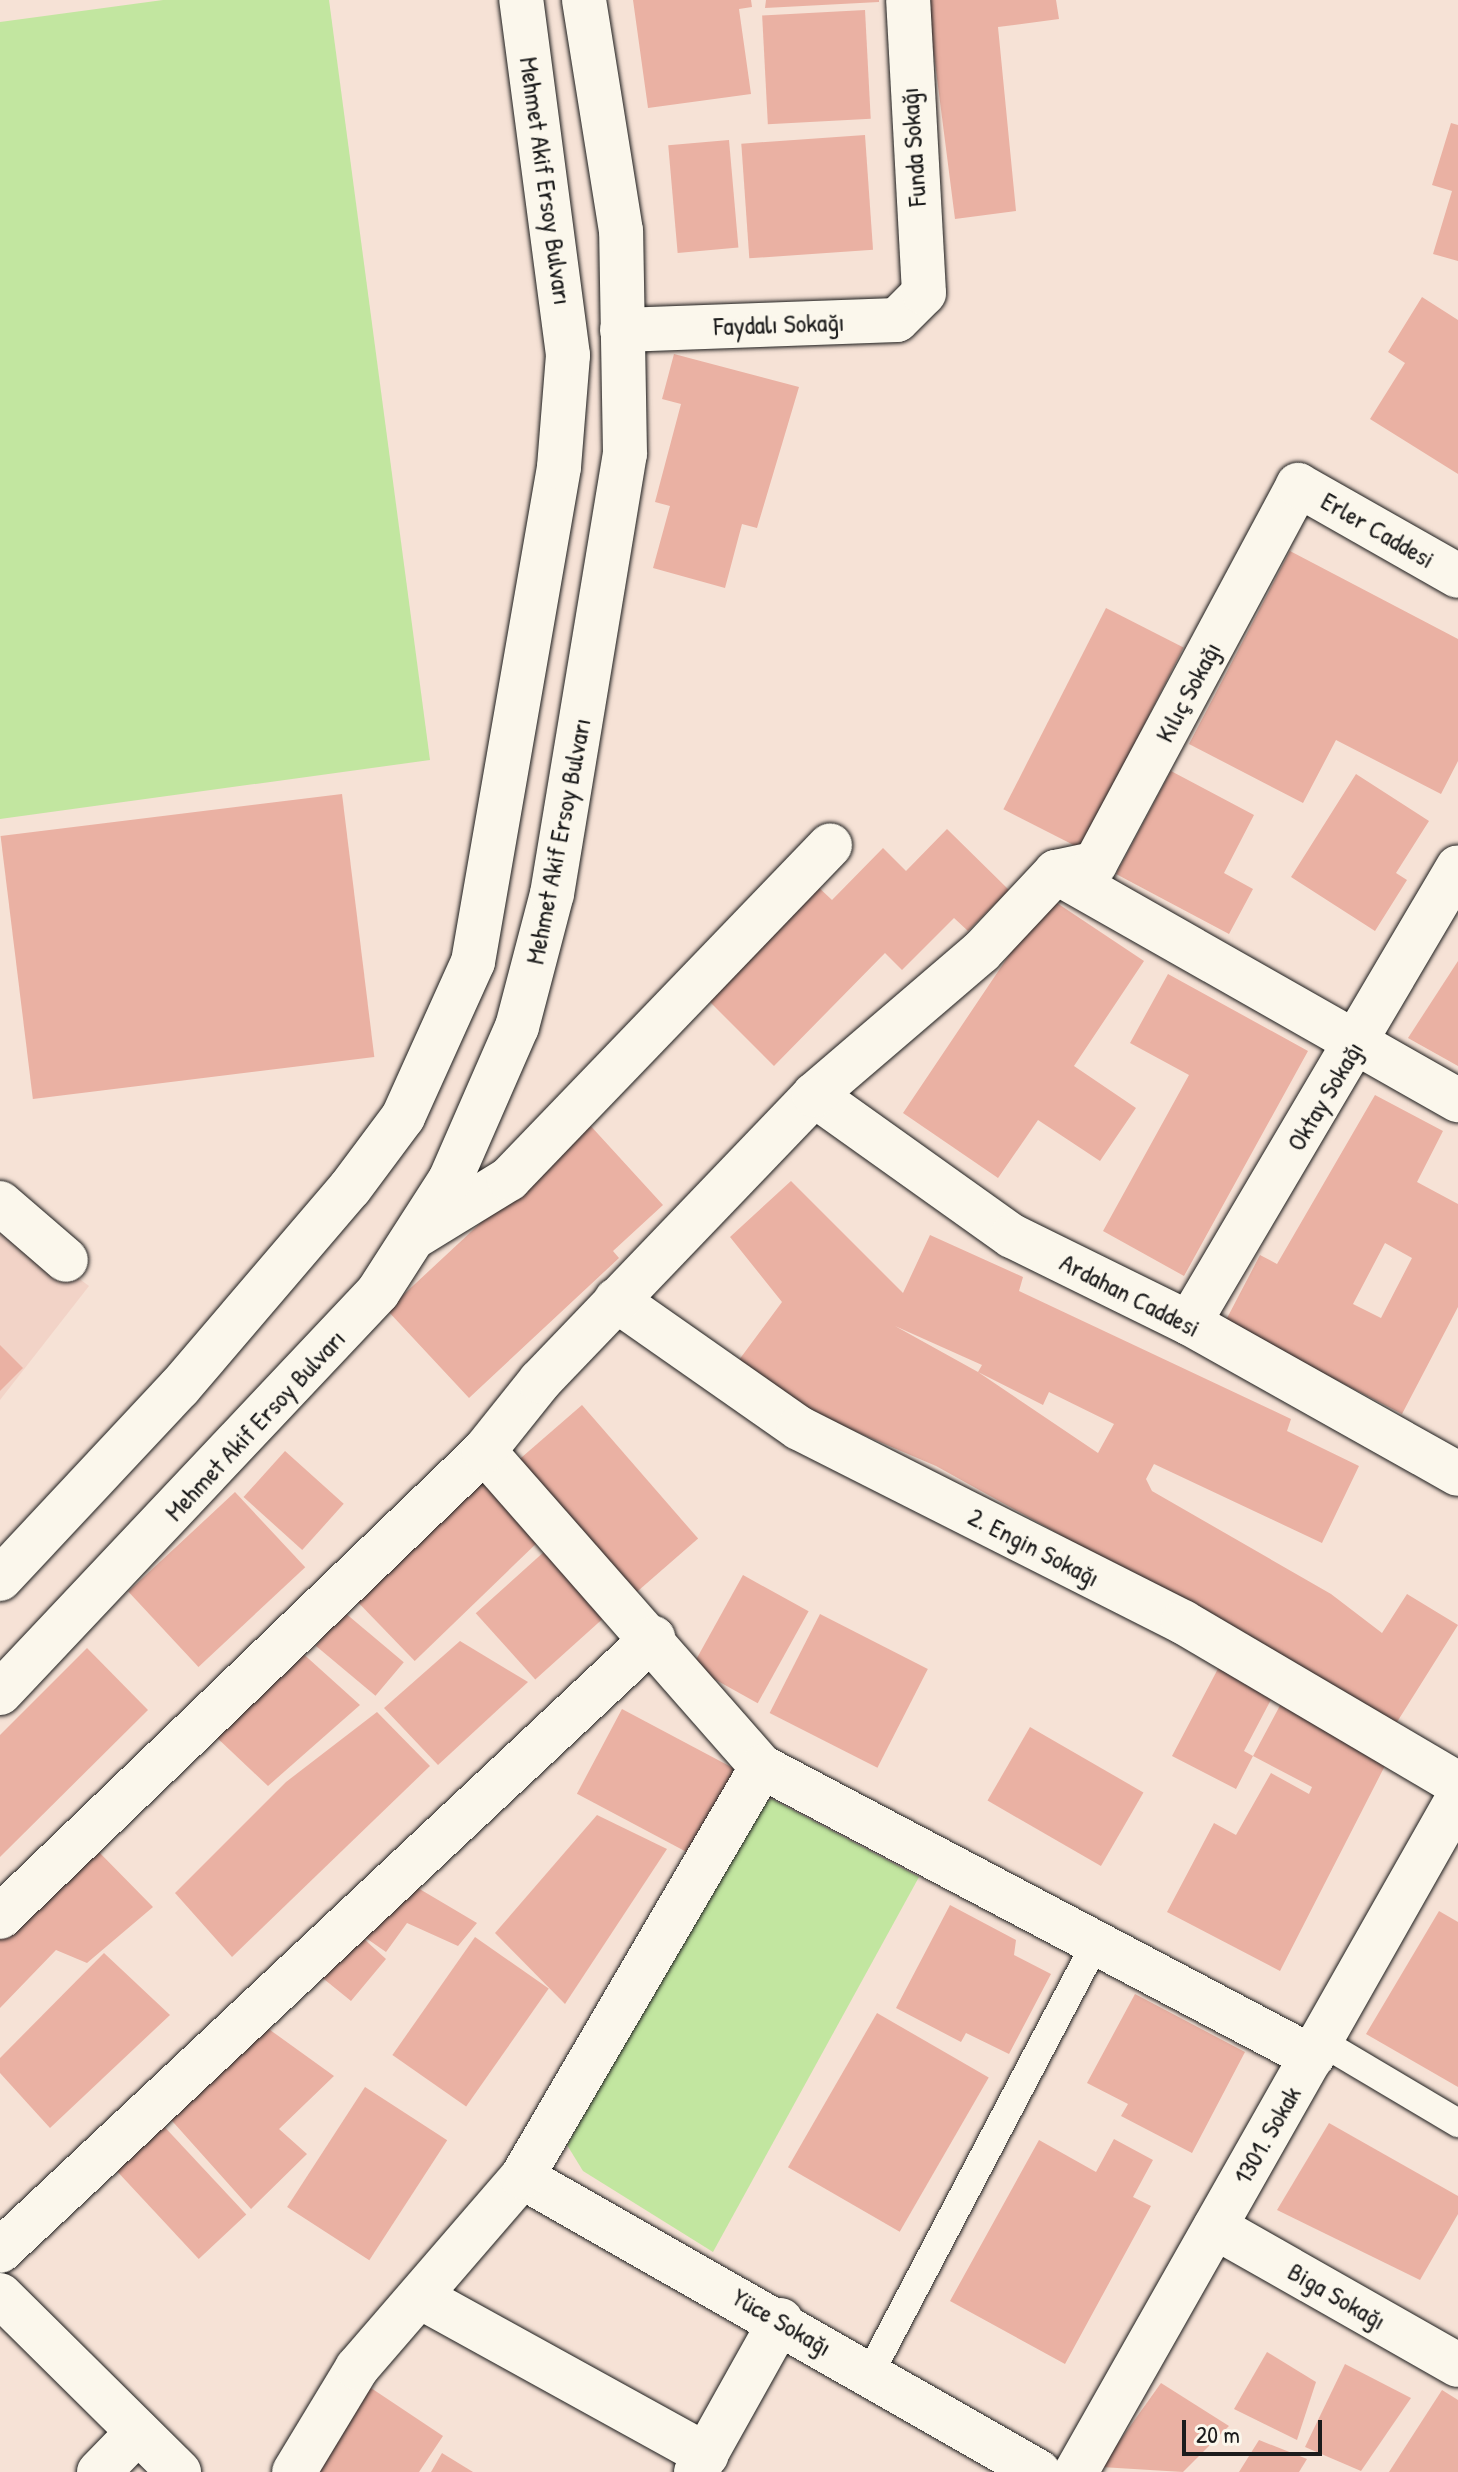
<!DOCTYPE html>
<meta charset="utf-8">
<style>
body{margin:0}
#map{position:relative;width:1458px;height:2472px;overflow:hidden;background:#f6e2d6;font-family:"Patrick Hand",sans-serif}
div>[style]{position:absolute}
.built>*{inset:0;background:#f2d3c7}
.green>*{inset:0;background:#c2e6a0}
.building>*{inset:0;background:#eab1a3;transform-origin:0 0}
.roads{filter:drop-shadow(0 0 2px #1c1c1c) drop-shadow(0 0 2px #1c1c1c)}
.service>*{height:28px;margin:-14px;padding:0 14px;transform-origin:14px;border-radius:14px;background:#fbf7ec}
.minor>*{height:44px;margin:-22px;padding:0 22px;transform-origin:22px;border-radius:22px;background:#fbf7ec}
.tertiary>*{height:44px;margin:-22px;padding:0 22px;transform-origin:22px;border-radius:22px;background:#fbf7ec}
.primary>*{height:44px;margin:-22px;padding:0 22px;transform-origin:22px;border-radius:22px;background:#fbf7ec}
span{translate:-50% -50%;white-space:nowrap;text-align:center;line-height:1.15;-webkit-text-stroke:6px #fbf7ec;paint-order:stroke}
.street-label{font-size:26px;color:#1c1c1c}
.scale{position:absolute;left:1182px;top:2420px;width:140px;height:36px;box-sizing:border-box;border:4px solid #1c1c1c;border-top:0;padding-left:10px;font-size:24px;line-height:28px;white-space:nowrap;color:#1c1c1c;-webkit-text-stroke:6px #fbf7ec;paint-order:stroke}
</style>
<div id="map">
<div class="built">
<div style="clip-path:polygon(0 1219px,89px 1286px,0 1400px)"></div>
</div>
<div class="green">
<div style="clip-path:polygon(163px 0,329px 0,430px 760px,0 819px,0 22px)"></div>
<div style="clip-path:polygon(772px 1799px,919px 1877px,713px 2252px,583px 2171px,567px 2145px,757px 1806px)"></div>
</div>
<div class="building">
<div style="clip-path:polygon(633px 0,751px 0,752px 7px,739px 9px,751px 94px,648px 108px)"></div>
<div style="clip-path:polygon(766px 0,879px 0,879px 2px,765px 8px)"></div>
<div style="clip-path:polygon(927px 0,1056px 0,1059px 19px,998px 27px,1016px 211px,955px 219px)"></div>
<div style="left:865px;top:10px;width:109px;height:103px;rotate:87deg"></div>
<div style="clip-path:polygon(1451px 123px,1458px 125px,1458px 261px,1433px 254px,1452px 191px,1432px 185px)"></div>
<div style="left:865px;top:135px;width:115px;height:124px;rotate:86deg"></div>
<div style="left:729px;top:140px;width:108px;height:61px;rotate:85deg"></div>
<div style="clip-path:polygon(1422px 297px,1458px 320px,1458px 474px,1370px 419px,1405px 363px,1388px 352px)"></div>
<div style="clip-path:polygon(674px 354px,799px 387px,757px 528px,742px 524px,725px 588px,653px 568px,670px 506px,655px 502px,681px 404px,662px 399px)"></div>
<div style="clip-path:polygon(1290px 551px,1458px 639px,1458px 761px,1441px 794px,1336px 740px,1303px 803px,1189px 744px)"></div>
<div style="left:1106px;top:608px;width:87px;height:226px;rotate:27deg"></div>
<div style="clip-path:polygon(1171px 771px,1254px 815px,1224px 873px,1253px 889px,1229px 934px,1116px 874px)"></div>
<div style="clip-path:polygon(1356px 774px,1429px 821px,1396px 873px,1407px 880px,1375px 931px,1291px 877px)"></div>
<div style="left:342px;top:794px;width:265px;height:344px;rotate:83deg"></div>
<div style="clip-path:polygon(947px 829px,1009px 890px,968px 931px,954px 918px,902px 970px,885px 953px,774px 1066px,704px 996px,815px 884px,832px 900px,883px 848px,906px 871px)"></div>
<div style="clip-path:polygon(1048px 897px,1144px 961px,1074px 1066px,1136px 1108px,1100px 1161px,1038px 1120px,998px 1178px,903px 1113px)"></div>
<div style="clip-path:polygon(1458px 961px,1458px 1066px,1408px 1038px)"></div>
<div style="clip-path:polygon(1168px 974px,1308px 1051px,1184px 1276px,1103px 1231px,1189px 1075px,1130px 1043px)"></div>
<div style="clip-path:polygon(evenodd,1375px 1095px,1443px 1131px,1417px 1182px,1458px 1204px,1458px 1307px,1402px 1414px,1225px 1322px,1260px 1255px,1277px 1264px,1375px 1095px,1385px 1243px,1412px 1258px,1381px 1318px,1353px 1304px,1385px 1243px)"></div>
<div style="clip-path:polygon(588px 1123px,663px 1205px,613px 1251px,619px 1258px,469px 1398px,387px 1310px)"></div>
<div style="clip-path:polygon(evenodd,791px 1181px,903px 1293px,930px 1235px,1023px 1277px,1019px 1291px,1291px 1419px,1287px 1431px,1359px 1466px,1322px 1543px,1154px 1464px,1146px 1479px,1152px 1491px,1331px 1594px,1382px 1633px,1407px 1594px,1458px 1625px,1392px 1730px,1057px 1533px,936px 1466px,791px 1404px,736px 1364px,782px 1302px,730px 1237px,791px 1181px,895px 1326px,982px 1365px,978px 1372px,895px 1326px,791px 1181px,978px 1372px,1043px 1405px,1049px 1392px,1114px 1424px,1098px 1453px,978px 1372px)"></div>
<div style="clip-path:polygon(0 1345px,23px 1368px,0 1391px)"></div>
<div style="left:582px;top:1405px;width:177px;height:92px;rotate:49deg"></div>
<div style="left:285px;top:1451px;width:79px;height:62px;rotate:42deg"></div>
<div style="left:486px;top:1467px;width:90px;height:186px;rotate:46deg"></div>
<div style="left:235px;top:1492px;width:103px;height:146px;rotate:47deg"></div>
<div style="left:556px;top:1541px;width:89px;height:108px;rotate:48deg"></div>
<div style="left:743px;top:1575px;width:75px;height:105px;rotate:29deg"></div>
<div style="left:344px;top:1612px;width:78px;height:44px;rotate:40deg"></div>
<div style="left:820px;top:1614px;width:121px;height:111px;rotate:27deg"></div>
<div style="clip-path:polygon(460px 1641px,528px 1682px,438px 1765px,384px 1708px)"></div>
<div style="clip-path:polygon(87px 1648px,148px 1710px,0 1857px,0 1735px)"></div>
<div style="clip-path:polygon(299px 1650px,360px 1705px,268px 1786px,213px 1734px)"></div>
<div style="clip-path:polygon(1221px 1663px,1275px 1692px,1244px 1751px,1253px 1756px,1236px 1789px,1172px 1756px)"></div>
<div style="clip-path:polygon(1285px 1696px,1392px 1752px,1280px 1971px,1167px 1912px,1214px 1823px,1236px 1835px,1271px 1773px,1309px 1794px,1312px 1787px,1253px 1756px)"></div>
<div style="left:622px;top:1709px;width:137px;height:96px;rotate:28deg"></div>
<div style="clip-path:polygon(377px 1712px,430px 1766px,232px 1957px,175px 1893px,286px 1782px)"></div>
<div style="left:1030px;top:1727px;width:131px;height:85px;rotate:30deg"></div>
<div style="clip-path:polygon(597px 1815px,667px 1849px,565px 2004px,495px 1933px)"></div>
<div style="clip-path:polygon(93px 1846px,153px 1907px,87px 1963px,56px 1950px,0 2008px,0 1934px)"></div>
<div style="clip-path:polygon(401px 1878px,477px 1923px,458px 1946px,407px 1923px,386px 1952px,353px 1929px,386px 1959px,351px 2001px,314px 1971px,353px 1929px)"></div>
<div style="clip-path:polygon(950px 1905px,1016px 1940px,1014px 1955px,1051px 1974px,1009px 2054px,966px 2033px,961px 2042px,896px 2008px)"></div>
<div style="clip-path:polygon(1439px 1911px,1458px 1922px,1458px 2087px,1366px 2034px)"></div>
<div style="left:475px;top:1937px;width:90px;height:144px;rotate:35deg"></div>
<div style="clip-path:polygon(104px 1953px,170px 2015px,50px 2128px,0 2073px,0 2058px)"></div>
<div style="clip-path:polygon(1135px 1994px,1245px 2052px,1192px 2153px,1121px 2116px,1128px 2104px,1087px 2083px)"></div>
<div style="left:877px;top:2013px;width:129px;height:178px;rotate:30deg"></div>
<div style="clip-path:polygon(259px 2022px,334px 2076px,279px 2129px,307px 2154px,251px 2209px,165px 2113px)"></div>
<div style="left:365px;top:2087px;width:98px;height:143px;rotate:33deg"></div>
<div style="left:159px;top:2121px;width:128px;height:65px;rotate:47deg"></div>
<div style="clip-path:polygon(1329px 2123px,1458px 2196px,1458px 2214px,1420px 2280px,1277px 2210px)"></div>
<div style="clip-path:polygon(1114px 2139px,1153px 2160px,1133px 2197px,1151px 2206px,1065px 2364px,950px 2301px,1039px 2140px,1096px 2172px)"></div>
<div style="clip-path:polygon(1267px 2352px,1316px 2382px,1297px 2440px,1234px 2409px)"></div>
<div style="clip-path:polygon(1345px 2364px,1411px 2398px,1361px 2471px,1305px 2447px)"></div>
<div style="clip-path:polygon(1161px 2383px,1229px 2426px,1183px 2472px,1101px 2467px)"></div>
<div style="clip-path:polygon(368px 2386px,443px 2436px,419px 2472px,311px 2472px)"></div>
<div style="clip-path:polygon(1442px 2390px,1458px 2400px,1458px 2472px,1389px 2472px)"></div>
<div style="clip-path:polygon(1259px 2440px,1307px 2459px,1299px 2472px,1239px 2472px)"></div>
<div style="clip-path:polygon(442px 2453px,473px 2472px,431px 2472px)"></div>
</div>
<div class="roads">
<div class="service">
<div style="left:1320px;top:2041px;width:161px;rotate:30.7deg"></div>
<div style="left:870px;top:2373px;width:487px;rotate:-62.3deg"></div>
</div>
<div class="minor">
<div style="left:622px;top:330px;width:275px;rotate:-2.1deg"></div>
<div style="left:897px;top:320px;width:38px;rotate:-45deg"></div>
<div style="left:924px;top:293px;width:293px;rotate:-93.1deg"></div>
<div style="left:1056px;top:872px;width:40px;rotate:-12deg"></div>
<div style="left:1095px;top:864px;width:430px;rotate:-61.8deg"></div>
<div style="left:814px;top:1095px;width:243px;rotate:35.5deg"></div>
<div style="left:1012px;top:1236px;width:197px;rotate:26.2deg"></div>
<div style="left:1189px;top:1323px;width:308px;rotate:29.3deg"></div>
<div style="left:0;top:1203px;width:87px;rotate:40.8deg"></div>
<div style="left:416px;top:1236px;width:109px;rotate:-31.5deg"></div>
<div style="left:509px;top:1179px;width:463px;rotate:-46.1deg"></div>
<div style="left:616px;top:1300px;width:223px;rotate:35deg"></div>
<div style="left:799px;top:1428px;width:430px;rotate:26.8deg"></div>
<div style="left:1183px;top:1622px;width:319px;rotate:30.5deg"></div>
<div style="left:1189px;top:1323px;width:529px;rotate:-59.46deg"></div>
<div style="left:484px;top:1451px;width:421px;rotate:48.7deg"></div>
<div style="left:762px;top:1767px;width:622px;rotate:27.8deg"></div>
<div style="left:0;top:1917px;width:672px;rotate:-43.91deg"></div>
<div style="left:484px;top:1451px;width:90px;rotate:-51.3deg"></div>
<div style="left:540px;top:1381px;width:396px;rotate:-46.2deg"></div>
<div style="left:814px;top:1095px;width:220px;rotate:-40.6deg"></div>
<div style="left:981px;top:952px;width:110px;rotate:-46.8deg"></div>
<div style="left:1056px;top:872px;width:462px;rotate:29.6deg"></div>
<div style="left:522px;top:2177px;width:595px;rotate:29.71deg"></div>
<div style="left:1215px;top:2227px;width:279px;rotate:29.6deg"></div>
<div style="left:0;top:2251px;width:896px;rotate:-43.19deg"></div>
<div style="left:0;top:2295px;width:252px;rotate:44.7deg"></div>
<div style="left:422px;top:2298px;width:325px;rotate:28.9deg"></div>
<div style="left:99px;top:2472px;width:56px;rotate:-45.7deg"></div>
<div style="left:294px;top:2472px;width:122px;rotate:-58.8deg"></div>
<div style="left:357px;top:2368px;width:252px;rotate:-49.2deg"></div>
<div style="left:522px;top:2177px;width:475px;rotate:-59.7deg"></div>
<div style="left:696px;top:2472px;width:174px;rotate:-60.8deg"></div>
<div style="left:1076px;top:2472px;width:775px;rotate:-60.46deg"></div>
</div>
<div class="tertiary">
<div style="left:1298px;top:485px;width:184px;rotate:29.6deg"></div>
</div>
<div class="primary">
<div style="left:0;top:1579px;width:262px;rotate:-46.9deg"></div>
<div style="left:179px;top:1388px;width:263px;rotate:-49.5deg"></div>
<div style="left:350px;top:1188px;width:89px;rotate:-53.3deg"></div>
<div style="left:403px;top:1117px;width:170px;rotate:-65.7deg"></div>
<div style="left:473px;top:962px;width:502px;rotate:-80.14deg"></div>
<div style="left:559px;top:467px;width:112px;rotate:-85.4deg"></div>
<div style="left:568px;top:355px;width:358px;rotate:-97.5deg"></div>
<div style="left:0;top:1693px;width:551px;rotate:-46.69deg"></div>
<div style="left:378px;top:1292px;width:133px;rotate:-57.3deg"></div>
<div style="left:450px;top:1180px;width:167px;rotate:-66.4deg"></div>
<div style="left:517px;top:1027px;width:138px;rotate:-75.3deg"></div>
<div style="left:552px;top:894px;width:446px;rotate:-80.6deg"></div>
<div style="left:625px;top:454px;width:223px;rotate:-91deg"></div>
<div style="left:621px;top:231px;width:234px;rotate:-99.1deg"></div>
</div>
</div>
<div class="street-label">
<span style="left:913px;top:147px;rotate:-94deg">Funda Sokağı</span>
<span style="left:546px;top:181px;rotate:82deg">Mehmet Akif Ersoy Bulvarı</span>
<span style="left:779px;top:324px;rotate:-2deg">Faydalı Sokağı</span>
<span style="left:1378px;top:530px;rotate:30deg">Erler Caddesi</span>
<span style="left:1188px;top:692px;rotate:-62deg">Kılıç Sokağı</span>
<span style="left:558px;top:841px;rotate:-79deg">Mehmet Akif Ersoy Bulvarı</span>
<span style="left:1325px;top:1096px;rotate:-59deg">Oktay Sokağı</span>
<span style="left:1130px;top:1295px;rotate:27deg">Ardahan Caddesi</span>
<span style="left:255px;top:1425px;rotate:-47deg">Mehmet Akif Ersoy Bulvarı</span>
<span style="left:1034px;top:1547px;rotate:27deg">2. Engin Sokağı</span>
<span style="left:1267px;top:2135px;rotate:-60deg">1301. Sokak</span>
<span style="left:1337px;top:2296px;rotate:30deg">Biga Sokağı</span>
<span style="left:782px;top:2322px;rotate:30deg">Yüce Sokağı</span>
</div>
<div class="scale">20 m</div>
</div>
